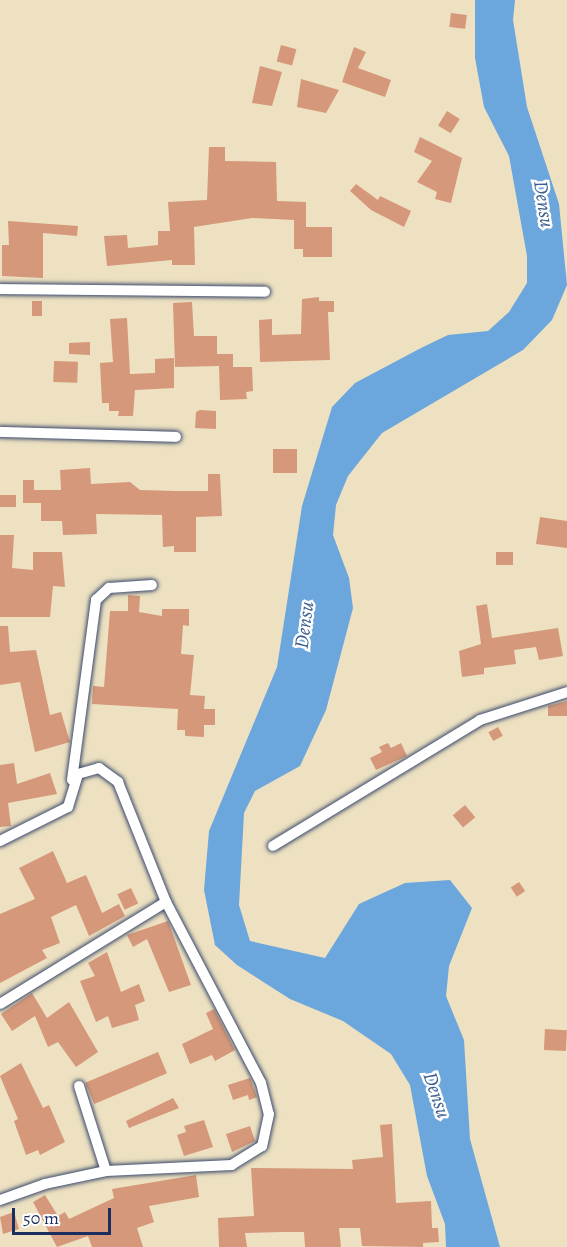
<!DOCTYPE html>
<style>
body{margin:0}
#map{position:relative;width:567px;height:1247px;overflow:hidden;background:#ede1c1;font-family:Alegreya,serif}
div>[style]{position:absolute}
.water>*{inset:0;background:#6ba6dc}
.building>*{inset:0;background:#d5987a;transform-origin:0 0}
.roads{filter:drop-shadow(0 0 2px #3a4a6d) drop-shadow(0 0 2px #3a4a6d)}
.street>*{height:10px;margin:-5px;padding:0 5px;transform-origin:5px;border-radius:5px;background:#fff}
span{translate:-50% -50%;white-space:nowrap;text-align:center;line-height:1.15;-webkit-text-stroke:5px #fff;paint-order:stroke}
.water-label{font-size:20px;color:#3b5f90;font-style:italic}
.scale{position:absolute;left:12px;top:1208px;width:99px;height:27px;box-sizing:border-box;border:3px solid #1b2f5e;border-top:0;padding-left:8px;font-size:18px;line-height:21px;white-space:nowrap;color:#1b2f5e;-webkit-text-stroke:4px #fff;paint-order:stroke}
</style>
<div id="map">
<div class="water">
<div style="clip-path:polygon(475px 0,515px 0,513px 20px,527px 107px,559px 204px,567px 285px,552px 320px,523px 350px,382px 433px,348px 476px,336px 505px,333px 535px,349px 578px,353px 608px,326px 710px,300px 766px,255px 791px,244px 813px,239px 905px,250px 941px,325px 958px,359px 904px,405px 883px,450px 880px,472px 908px,449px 966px,446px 996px,464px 1040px,470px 1139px,500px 1247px,446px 1247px,445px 1224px,427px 1176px,410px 1085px,391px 1054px,343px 1021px,290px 999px,237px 965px,215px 945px,204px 890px,209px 831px,277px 667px,302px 506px,332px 407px,355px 383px,421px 348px,448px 335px,488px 331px,509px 312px,527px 283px,527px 256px,509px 156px,484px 107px,475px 58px)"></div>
</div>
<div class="building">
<div style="left:451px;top:13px;width:16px;height:14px;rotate:7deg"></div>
<div style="left:281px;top:45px;width:16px;height:17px;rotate:15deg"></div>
<div style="clip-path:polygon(354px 47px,366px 52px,358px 68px,391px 80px,385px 97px,342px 82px)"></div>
<div style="clip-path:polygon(260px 66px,282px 72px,272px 106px,252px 103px)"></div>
<div style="clip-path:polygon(301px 79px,339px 90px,326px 113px,297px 107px)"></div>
<div style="left:447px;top:111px;width:15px;height:17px;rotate:32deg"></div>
<div style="clip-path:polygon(420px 137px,462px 158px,451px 203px,435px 199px,437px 192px,417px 182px,432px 161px,414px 152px)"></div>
<div style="clip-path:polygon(209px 147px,225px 147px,225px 161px,276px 162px,277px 201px,306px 202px,306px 227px,332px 227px,332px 257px,303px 257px,303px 249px,294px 249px,294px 220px,252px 218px,194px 227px,195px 265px,172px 265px,172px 260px,107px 266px,104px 236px,127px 235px,128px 248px,158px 245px,158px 231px,170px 231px,168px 202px,207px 200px)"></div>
<div style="clip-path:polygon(356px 184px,378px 200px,380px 196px,411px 211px,404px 227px,371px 210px,350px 191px)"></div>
<div style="clip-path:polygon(8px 221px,78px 226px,77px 236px,43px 233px,43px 278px,2px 276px,2px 245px,9px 245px)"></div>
<div style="clip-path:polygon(319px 297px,319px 301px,334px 301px,334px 312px,328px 312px,330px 360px,260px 362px,259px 320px,272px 319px,272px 335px,301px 334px,302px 299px)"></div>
<div style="left:32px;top:301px;width:10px;height:15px"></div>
<div style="clip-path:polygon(192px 302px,194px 336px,217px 336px,217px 354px,233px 354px,233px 367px,252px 367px,253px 391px,246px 392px,247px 399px,220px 400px,219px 366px,175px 367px,173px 303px)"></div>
<div style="clip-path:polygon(127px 318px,130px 374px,155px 373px,155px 359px,174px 358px,174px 388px,135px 390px,133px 416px,118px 416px,119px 411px,109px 411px,109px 403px,102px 403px,100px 363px,113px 362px,110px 319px)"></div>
<div style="clip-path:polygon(90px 342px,90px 355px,69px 354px,69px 343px)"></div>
<div style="left:54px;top:361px;width:24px;height:21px;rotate:2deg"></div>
<div style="clip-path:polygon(200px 410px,216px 411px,216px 429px,195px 428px,196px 412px)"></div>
<div style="left:273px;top:449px;width:24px;height:24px"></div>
<div style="clip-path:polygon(90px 468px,91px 484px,130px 482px,140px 490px,175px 491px,208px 491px,208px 474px,220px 474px,222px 516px,196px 517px,196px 552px,174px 552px,174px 546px,163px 547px,162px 515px,96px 514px,97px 534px,63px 535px,62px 521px,41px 521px,41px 503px,23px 503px,23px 480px,34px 480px,34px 490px,61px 490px,60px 470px)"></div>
<div style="left:0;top:495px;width:16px;height:12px"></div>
<div style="clip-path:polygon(540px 517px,567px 521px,567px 548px,536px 544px)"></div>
<div style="clip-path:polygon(0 535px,14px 535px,12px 568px,33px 570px,33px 552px,62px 552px,65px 587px,53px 586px,50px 617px,0 617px)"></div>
<div style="left:513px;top:552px;width:13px;height:17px;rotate:90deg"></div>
<div style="clip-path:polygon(128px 595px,140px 596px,139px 612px,162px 616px,162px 609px,189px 609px,189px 626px,183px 625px,181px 654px,194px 655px,190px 695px,205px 696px,204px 709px,215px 709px,215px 725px,204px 725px,204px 737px,185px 736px,185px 730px,177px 730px,178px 709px,92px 704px,93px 686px,104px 687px,110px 611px,128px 611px)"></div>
<div style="clip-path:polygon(487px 604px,492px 638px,558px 628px,563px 656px,539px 660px,536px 647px,514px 650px,516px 664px,484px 668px,484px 674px,462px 677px,459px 651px,481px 644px,476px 606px)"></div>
<div style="clip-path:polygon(0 626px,8px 626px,10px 652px,36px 650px,50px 715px,61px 712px,70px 742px,35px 752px,20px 682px,0 685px)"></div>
<div style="clip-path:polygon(567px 701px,567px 716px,548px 716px,548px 706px)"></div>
<div style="left:498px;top:727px;width:10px;height:11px;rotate:61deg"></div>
<div style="clip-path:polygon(388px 743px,391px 748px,401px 743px,407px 756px,376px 770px,370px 758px,382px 752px,379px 747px)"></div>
<div style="clip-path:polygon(14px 763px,17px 784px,50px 773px,57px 794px,8px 803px,11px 826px,0 827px,0 765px)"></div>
<div style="left:465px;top:805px;width:16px;height:16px;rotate:50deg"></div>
<div style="clip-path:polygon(53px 851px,67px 883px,86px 875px,102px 913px,119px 904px,125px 916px,89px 936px,76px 905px,51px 917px,60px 943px,42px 950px,47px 958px,0 983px,0 914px,35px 899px,19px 868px)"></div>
<div style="left:519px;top:882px;width:11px;height:10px;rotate:56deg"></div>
<div style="left:131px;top:888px;width:17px;height:15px;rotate:65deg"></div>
<div style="clip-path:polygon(168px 921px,191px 985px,169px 992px,147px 939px,133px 947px,127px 935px)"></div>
<div style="clip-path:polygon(107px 952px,121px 992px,139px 984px,145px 1001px,135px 1005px,139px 1020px,112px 1028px,108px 1016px,96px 1022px,80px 981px,95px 976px,88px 963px)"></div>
<div style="clip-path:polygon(32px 993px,47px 1018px,69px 1002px,98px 1052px,76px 1067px,58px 1042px,48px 1047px,35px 1016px,12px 1031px,1px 1014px)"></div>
<div style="clip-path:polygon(214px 1009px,235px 1050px,215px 1061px,212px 1055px,190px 1064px,182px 1044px,213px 1029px,206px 1013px)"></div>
<div style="left:545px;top:1029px;width:22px;height:21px;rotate:3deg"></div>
<div style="left:158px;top:1052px;width:23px;height:79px;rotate:67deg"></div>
<div style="clip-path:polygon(21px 1063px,43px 1108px,49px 1105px,65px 1142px,40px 1155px,38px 1150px,26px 1155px,14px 1121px,18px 1119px,0 1076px)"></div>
<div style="clip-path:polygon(250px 1078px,257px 1097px,249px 1100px,248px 1095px,233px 1100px,228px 1085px)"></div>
<div style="clip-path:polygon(173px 1098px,179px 1108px,129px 1128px,126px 1121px)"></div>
<div style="clip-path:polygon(204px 1120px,213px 1147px,184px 1156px,177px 1135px,186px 1132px,184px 1126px)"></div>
<div style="clip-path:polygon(392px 1124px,396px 1203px,431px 1201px,432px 1228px,438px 1228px,439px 1242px,423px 1243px,423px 1247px,362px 1246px,360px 1228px,339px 1228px,341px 1247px,305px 1247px,304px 1232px,283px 1232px,245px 1233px,247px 1247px,219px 1247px,218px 1218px,254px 1216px,251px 1168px,353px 1169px,352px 1160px,383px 1157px,380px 1125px)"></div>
<div style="clip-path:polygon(250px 1126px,255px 1141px,232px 1152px,226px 1134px)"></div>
<div style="clip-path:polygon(196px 1175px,199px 1197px,149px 1206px,154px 1222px,137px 1228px,143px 1247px,92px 1247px,88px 1236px,57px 1247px,33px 1202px,45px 1195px,58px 1216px,65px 1212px,69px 1219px,114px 1198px,112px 1189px)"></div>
<div style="clip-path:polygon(14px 1212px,19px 1229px,3px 1234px,0 1217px)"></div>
</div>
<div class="roads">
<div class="street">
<div style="left:0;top:289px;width:265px;rotate:0.6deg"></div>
<div style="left:0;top:432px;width:176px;rotate:1.6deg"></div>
<div style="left:72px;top:780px;width:182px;rotate:-82.4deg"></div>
<div style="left:96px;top:600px;width:18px;rotate:-43deg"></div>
<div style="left:109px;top:588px;width:43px;rotate:-4deg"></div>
<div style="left:0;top:841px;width:76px;rotate:-26.6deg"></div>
<div style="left:68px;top:807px;width:34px;rotate:-73deg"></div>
<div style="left:78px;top:774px;width:22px;rotate:-16deg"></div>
<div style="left:99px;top:768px;width:24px;rotate:36deg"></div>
<div style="left:118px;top:782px;width:129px;rotate:68.2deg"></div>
<div style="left:166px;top:902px;width:204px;rotate:62.3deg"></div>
<div style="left:261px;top:1083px;width:32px;rotate:76deg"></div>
<div style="left:269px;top:1114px;width:33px;rotate:102deg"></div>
<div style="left:262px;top:1146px;width:36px;rotate:148deg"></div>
<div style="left:232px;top:1165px;width:126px;rotate:177.3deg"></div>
<div style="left:106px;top:1171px;width:62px;rotate:168deg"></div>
<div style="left:45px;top:1184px;width:48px;rotate:160.4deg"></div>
<div style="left:273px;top:846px;width:242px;rotate:-31.3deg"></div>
<div style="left:480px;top:720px;width:91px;rotate:-17.8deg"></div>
<div style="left:0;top:1004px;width:195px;rotate:-31.6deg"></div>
<div style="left:79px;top:1086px;width:89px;rotate:72.4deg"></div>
</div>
</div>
<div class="water-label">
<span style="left:544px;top:204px;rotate:81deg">Densu</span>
<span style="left:304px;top:625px;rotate:-83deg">Densu</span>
<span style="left:437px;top:1095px;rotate:71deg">Densu</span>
</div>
<div class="scale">50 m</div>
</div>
